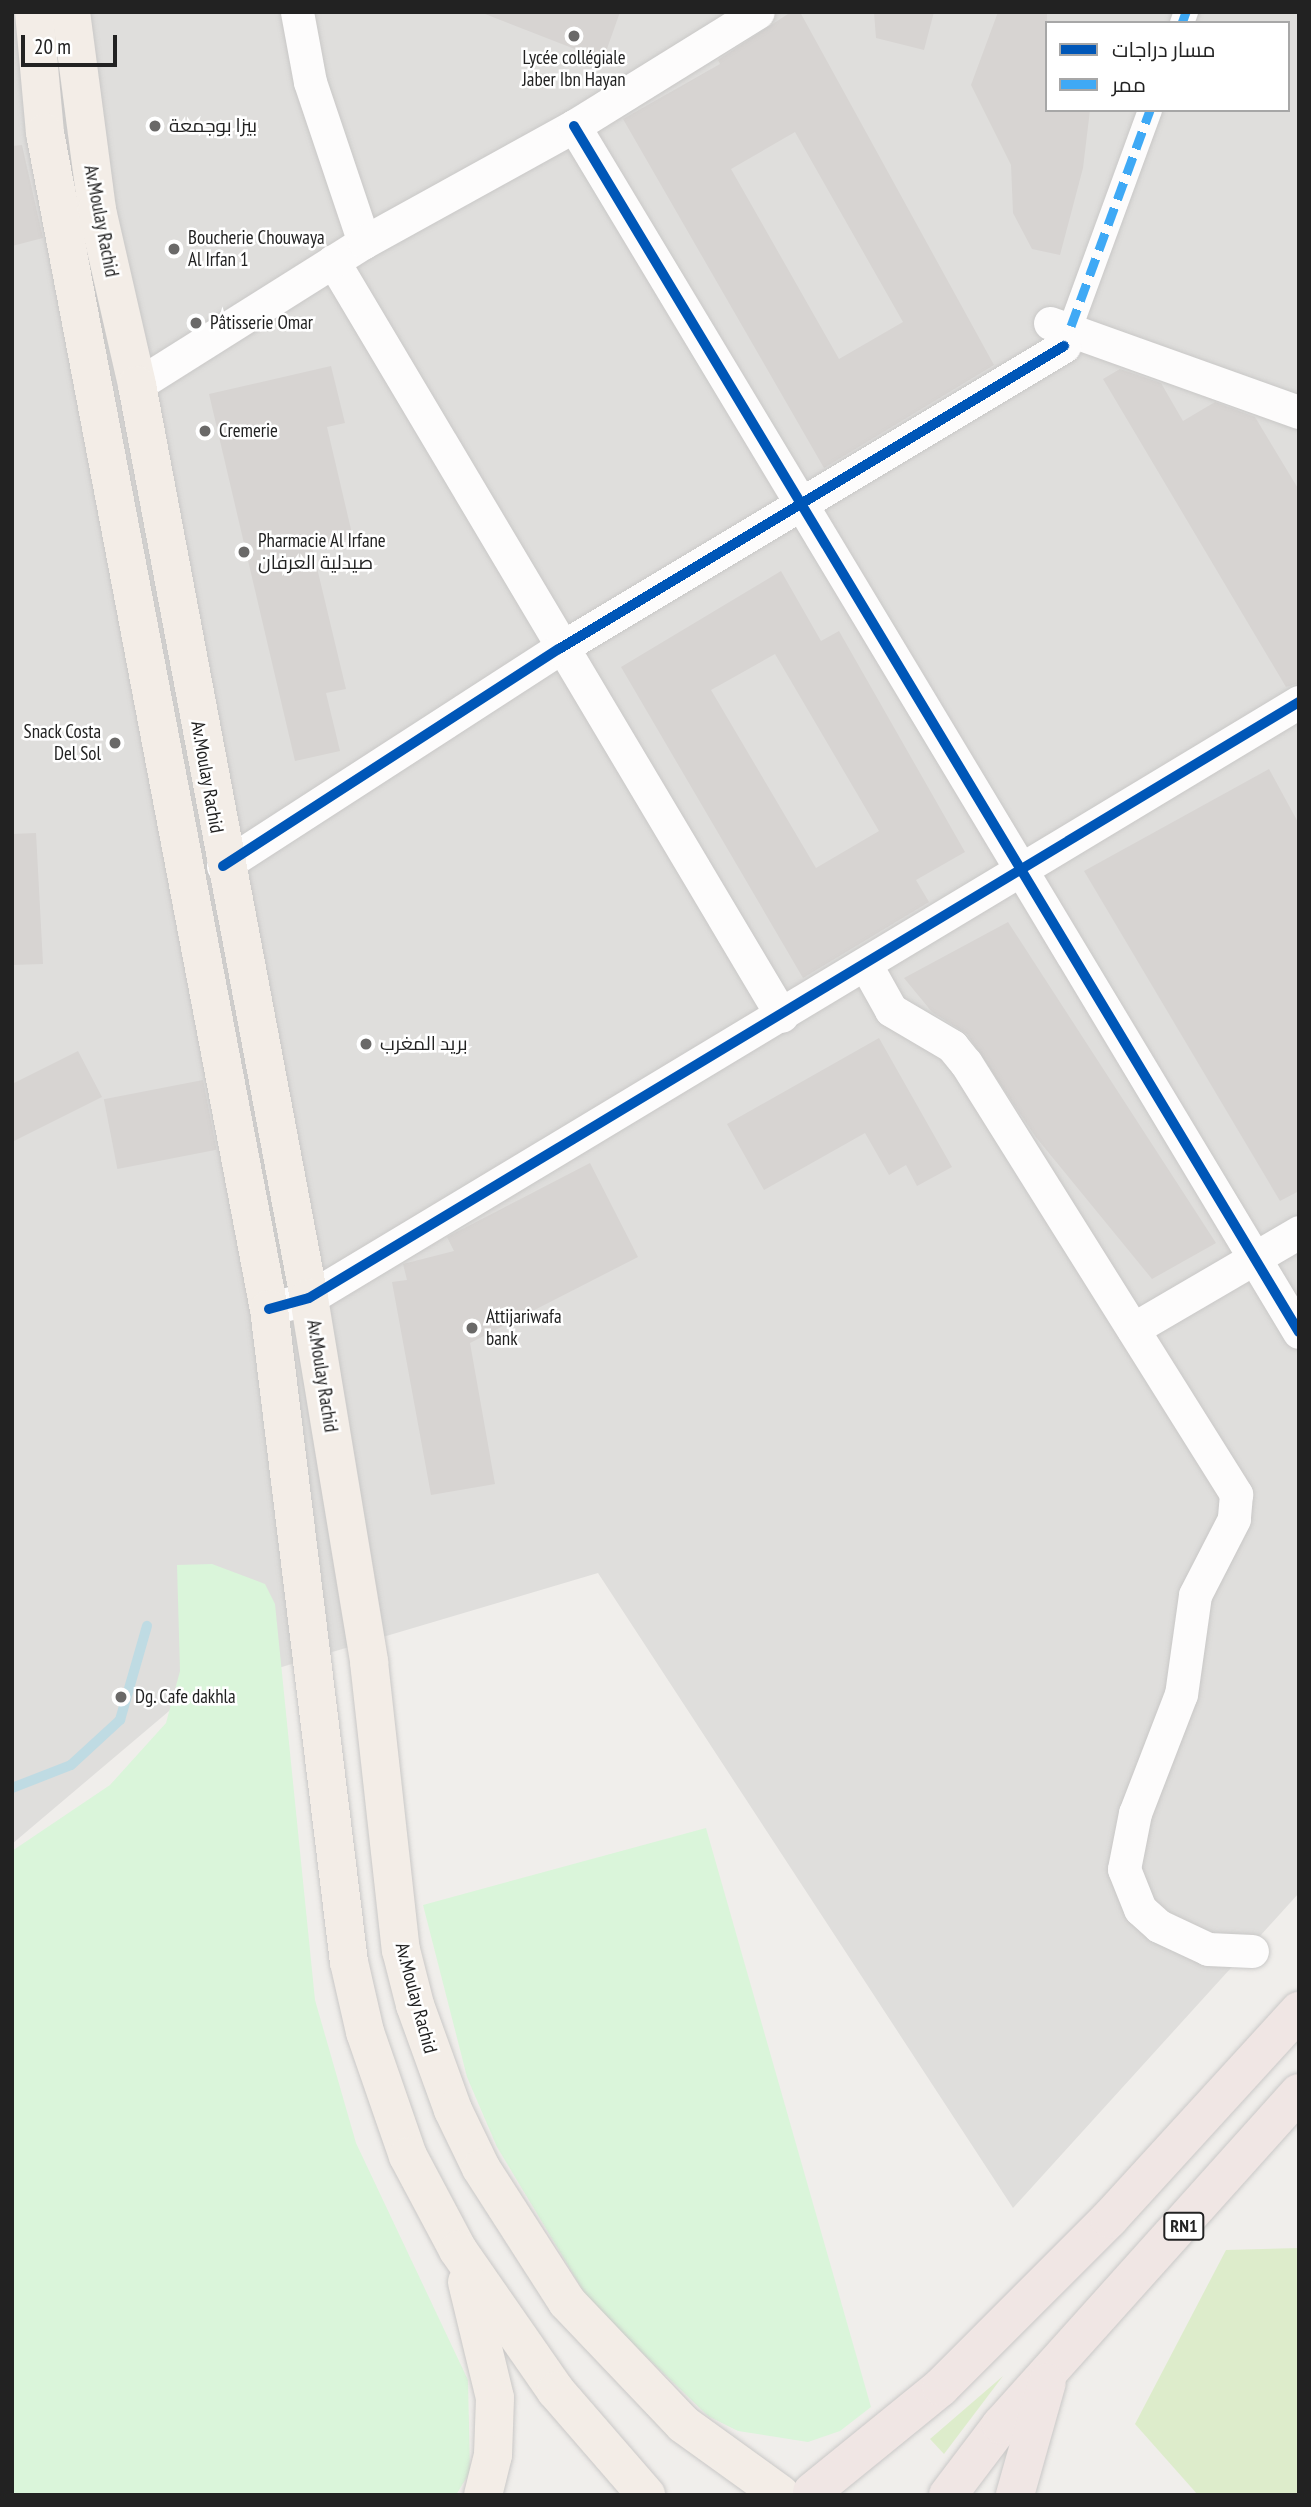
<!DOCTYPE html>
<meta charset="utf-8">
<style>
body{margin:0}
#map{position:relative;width:1311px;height:2507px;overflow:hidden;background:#f0eeeb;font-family:"PT Sans Narrow",Cairo,sans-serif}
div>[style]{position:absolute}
.residential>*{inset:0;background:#dfdedc}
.grass>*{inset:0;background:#ddeccb}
.park>*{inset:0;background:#daf5da}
.stream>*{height:10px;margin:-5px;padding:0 5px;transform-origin:5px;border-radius:5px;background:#bfdbe3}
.building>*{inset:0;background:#d7d4d2;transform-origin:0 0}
.roads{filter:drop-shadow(0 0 2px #c9c8c7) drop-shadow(0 0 2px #c9c8c7)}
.pedestrian>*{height:24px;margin:-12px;padding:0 12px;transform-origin:12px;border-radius:12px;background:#fdfcfc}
.minor>*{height:33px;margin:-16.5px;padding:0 16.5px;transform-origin:16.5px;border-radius:16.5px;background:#fdfcfc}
.primary>*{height:38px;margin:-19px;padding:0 19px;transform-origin:19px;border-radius:19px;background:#f3ede7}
.trunk>*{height:38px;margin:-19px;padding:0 19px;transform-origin:19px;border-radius:19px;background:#f0e6e4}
.quiet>*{height:9px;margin-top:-4.5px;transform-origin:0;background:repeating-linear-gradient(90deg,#3fa9f5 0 18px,transparent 0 27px)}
.cycleway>*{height:10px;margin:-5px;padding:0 5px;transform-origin:5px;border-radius:5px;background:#0057b8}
.dots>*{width:19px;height:19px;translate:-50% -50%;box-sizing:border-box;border:4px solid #fff;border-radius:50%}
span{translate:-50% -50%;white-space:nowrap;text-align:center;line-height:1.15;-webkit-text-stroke:5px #fff;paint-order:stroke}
.shield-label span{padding:2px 5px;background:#fff;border:2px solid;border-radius:5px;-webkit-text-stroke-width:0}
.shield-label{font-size:18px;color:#222;font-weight:700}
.poi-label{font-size:19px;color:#222}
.left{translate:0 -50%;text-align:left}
.right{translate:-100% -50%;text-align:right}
.street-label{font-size:19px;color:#222}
.frame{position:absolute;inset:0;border:14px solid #222;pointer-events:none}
.legend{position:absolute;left:1045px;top:21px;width:245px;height:91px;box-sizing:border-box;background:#fff;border:2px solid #a7a7a7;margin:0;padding:9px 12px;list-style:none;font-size:21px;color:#222}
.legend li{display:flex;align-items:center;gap:14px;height:35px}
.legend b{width:35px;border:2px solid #a7a7a7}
.scale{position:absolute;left:21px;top:35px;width:96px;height:32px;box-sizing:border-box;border:4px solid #222;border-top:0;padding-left:9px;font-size:21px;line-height:24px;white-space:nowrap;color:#222;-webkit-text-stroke:5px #fff;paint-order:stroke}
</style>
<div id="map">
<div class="residential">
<div style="clip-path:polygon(evenodd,12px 12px,1299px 12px,1299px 1893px,1013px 2208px,598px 1573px,188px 1695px,12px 1844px,12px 12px,1047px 23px,1288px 23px,1288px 110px,1047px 110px,1047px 23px)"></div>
</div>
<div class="grass">
<div style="clip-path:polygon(1299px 2248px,1299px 2495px,1198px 2495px,1135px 2424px,1226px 2250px)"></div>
<div style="clip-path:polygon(1003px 2376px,944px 2454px,930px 2439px)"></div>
</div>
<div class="park">
<div style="clip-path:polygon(212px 1564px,265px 1584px,275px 1604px,315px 2000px,356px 2143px,468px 2380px,470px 2472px,456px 2495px,12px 2495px,12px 1851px,110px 1785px,166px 1723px,180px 1671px,177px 1565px)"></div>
<div style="clip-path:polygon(706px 1828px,871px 2407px,840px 2431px,808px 2442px,738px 2431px,708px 2416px,590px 2302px,497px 2147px,467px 2077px,423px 1905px)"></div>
</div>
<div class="stream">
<div style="left:12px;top:1788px;width:63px;rotate:-21.3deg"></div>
<div style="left:71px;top:1765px;width:67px;rotate:-42.6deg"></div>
<div style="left:120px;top:1720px;width:98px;rotate:-74deg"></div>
</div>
<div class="building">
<div style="clip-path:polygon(480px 12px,620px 12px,603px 60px)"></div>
<div style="clip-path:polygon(evenodd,791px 12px,800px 12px,994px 365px,824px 468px,623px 119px,720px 64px,718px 60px,791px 12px,795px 132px,903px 322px,839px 359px,731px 169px,795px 132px)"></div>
<div style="clip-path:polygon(874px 12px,934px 12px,924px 50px,876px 38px)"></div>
<div style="clip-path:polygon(998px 12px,1047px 12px,1047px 110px,1090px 110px,1083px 168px,1060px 255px,1032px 249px,1013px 213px,1011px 165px,971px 85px)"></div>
<div style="clip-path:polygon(22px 145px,43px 238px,12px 246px,12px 146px)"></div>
<div style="clip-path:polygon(331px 366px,345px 423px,327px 427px,353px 538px,312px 547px,346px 689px,326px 693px,340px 751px,295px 761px,209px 394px)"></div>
<div style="clip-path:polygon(1120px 369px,1161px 383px,1183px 421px,1215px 402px,1255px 417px,1299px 490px,1299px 683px,1286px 687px,1103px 379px)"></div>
<div style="clip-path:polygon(evenodd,781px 571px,821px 641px,839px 631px,965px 852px,916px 880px,929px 902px,803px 978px,621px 667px,781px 571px,775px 654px,879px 831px,816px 868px,711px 690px,775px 654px)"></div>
<div style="clip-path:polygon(1269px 769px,1299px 824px,1299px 1191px,1280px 1201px,1084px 871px)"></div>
<div style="clip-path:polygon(36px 833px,43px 964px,12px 965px,12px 834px)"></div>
<div style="clip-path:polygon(1008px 922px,1216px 1243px,1152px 1279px,1035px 1136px,967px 1034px,932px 1012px,904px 978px)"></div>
<div style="clip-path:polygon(879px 1038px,952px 1167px,917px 1186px,906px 1165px,889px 1175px,865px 1133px,764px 1190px,727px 1124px)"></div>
<div style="clip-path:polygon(78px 1051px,102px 1097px,12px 1142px,12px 1084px)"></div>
<div style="left:203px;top:1080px;width:71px;height:101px;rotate:79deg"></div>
<div style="clip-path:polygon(590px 1163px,638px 1257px,470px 1343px,495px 1484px,431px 1495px,392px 1282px,407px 1280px,403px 1264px,454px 1251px,447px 1237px)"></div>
</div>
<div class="roads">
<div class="pedestrian">
<div style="left:1182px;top:23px;width:12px;rotate:-70deg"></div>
<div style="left:1071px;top:326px;width:230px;rotate:-69.9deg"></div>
</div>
<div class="minor">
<div style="left:297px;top:12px;width:71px;rotate:79.5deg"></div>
<div style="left:310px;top:82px;width:169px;rotate:71.4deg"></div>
<div style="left:574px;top:126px;width:1407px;rotate:58.99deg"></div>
<div style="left:333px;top:261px;width:878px;rotate:59.26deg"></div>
<div style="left:1050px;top:323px;width:264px;rotate:19.7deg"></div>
<div style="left:137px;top:385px;width:268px;rotate:-32.2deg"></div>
<div style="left:364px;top:242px;width:240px;rotate:-28.9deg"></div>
<div style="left:574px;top:126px;width:216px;rotate:-31.8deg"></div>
<div style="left:223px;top:866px;width:400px;rotate:-32.9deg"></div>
<div style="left:559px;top:649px;width:589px;rotate:-30.96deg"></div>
<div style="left:867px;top:967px;width:49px;rotate:60.8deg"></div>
<div style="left:891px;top:1010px;width:71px;rotate:30.5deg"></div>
<div style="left:952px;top:1046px;width:22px;rotate:51deg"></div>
<div style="left:966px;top:1063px;width:509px;rotate:57.93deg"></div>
<div style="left:1236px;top:1494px;width:25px;rotate:95deg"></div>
<div style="left:1234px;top:1519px;width:85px;rotate:117.2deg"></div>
<div style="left:1195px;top:1595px;width:100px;rotate:98deg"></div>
<div style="left:1181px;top:1694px;width:128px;rotate:111.1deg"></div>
<div style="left:1135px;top:1813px;width:57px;rotate:101.1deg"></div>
<div style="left:1124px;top:1869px;width:43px;rotate:68.2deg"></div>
<div style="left:1140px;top:1909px;width:25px;rotate:42deg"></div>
<div style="left:1159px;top:1926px;width:54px;rotate:25.1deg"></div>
<div style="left:1208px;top:1949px;width:44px;rotate:2.6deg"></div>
<div style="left:269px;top:1309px;width:41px;rotate:-15.4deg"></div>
<div style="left:309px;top:1298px;width:1156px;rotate:-31.05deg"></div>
<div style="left:1133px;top:1329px;width:192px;rotate:-30.3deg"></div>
</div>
<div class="primary">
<div style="left:34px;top:12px;width:121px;rotate:84.8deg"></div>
<div style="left:45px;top:133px;width:1197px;rotate:79.22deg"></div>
<div style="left:269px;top:1309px;width:658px;rotate:83.02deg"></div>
<div style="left:349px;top:1962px;width:72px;rotate:77.1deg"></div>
<div style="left:365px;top:2032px;width:131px;rotate:70.9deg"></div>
<div style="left:408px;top:2156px;width:106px;rotate:62deg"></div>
<div style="left:458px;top:2250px;width:172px;rotate:55.2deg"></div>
<div style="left:556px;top:2391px;width:138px;rotate:49.1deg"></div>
<div style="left:71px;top:12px;width:200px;rotate:82.5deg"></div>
<div style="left:97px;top:210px;width:180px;rotate:77.1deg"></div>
<div style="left:137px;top:385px;width:929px;rotate:79.33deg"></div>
<div style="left:309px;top:1298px;width:369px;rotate:80.6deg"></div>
<div style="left:369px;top:1662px;width:290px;rotate:83.7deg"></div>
<div style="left:401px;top:1950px;width:57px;rotate:75.7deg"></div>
<div style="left:415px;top:2005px;width:112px;rotate:70.1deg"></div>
<div style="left:453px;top:2110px;width:64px;rotate:64.2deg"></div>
<div style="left:481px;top:2168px;width:159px;rotate:57.3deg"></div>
<div style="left:567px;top:2302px;width:168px;rotate:46.4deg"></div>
<div style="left:683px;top:2424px;width:120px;rotate:35.8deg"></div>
<div style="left:467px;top:2282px;width:119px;rotate:76.4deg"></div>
<div style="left:495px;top:2398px;width:57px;rotate:92deg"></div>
<div style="left:493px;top:2455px;width:41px;rotate:104deg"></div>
</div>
<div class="trunk">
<div style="left:812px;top:2492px;width:166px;rotate:-39.1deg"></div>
<div style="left:941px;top:2387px;width:238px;rotate:-45deg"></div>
<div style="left:1109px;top:2219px;width:282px;rotate:-47.6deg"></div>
<div style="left:948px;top:2495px;width:88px;rotate:-52.9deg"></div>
<div style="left:1001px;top:2425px;width:446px;rotate:-48.1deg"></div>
<div style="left:1015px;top:2495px;width:117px;rotate:-74.2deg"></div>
</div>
</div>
<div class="quiet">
<div style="left:1182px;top:23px;width:12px;rotate:-70deg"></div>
<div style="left:1071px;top:326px;width:230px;rotate:-69.9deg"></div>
</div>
<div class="cycleway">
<div style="left:574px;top:126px;width:1407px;rotate:58.99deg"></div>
<div style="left:223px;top:866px;width:400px;rotate:-32.9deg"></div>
<div style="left:559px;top:649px;width:589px;rotate:-30.96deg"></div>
<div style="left:269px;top:1309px;width:41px;rotate:-15.4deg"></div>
<div style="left:309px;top:1298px;width:1156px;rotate:-31.05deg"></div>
</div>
<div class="dots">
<div style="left:574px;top:36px;background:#6a6968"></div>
<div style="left:155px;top:126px;background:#6a6968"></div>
<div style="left:174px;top:249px;background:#6a6968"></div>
<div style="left:196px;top:323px;background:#6a6968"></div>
<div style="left:205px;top:431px;background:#6a6968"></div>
<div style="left:244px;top:552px;background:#6a6968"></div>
<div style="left:115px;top:743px;background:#6a6968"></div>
<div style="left:366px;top:1044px;background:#6a6968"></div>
<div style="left:472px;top:1328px;background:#6a6968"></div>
<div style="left:121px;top:1697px;background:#6a6968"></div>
</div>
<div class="shield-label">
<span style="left:1184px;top:2226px">RN1</span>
</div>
<div class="poi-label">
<span style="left:574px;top:69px">Lycée collégiale<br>Jaber Ibn Hayan</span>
<span class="left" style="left:169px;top:126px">بيزا بوجمعة</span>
<span class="left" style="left:188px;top:249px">Boucherie Chouwaya<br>Al Irfan 1</span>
<span class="left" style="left:210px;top:323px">Pâtisserie Omar</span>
<span class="left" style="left:219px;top:431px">Cremerie</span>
<span class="left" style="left:258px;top:552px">Pharmacie Al Irfane<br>صيدلية العرفان</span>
<span class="right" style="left:101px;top:743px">Snack Costa<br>Del Sol</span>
<span class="left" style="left:380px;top:1044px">بريد المغرب</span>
<span class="left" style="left:486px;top:1328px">Attijariwafa<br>bank</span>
<span class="left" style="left:135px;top:1697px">Dg. Cafe dakhla</span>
</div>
<div class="street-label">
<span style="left:101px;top:221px;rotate:79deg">Av.Moulay Rachid</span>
<span style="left:207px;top:777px;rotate:80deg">Av.Moulay Rachid</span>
<span style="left:322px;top:1376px;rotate:81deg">Av.Moulay Rachid</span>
<span style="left:416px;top:1998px;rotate:75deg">Av.Moulay Rachid</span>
</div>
<div class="frame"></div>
<ul class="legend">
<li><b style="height:9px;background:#0057b8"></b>مسار دراجات</li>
<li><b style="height:9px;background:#3fa9f5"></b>ممر</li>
</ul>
<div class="scale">20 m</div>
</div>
